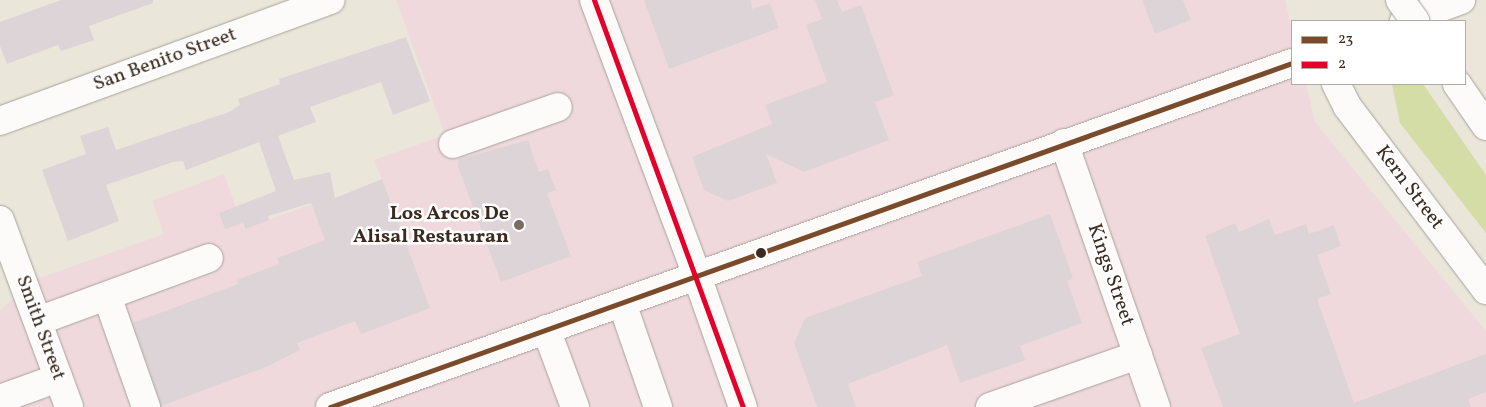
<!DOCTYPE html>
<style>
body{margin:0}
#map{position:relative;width:1486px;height:407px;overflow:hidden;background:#ebe6da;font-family:Vollkorn,serif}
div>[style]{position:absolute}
.built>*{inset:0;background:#f0d9dc}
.green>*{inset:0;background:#d3dda5}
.building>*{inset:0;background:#dcd4d7}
.roads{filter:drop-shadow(0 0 1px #a8a39b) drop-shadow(0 0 1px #a8a39b)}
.minor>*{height:28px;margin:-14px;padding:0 14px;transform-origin:14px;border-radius:14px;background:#fcfbf9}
.major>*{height:28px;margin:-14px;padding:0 14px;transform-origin:14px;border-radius:14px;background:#fcfbf9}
.highway>*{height:28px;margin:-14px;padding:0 14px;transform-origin:14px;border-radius:14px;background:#fcfbf9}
.bridges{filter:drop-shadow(0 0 1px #a8a39b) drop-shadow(0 0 1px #a8a39b)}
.highway-bridge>*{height:28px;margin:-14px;padding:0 14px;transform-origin:14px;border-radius:14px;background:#fcfbf9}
.bus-1>*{height:5px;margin:-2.5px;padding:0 2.5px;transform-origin:2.5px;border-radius:2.5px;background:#7a4b2a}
.bus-2>*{height:5px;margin:-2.5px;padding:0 2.5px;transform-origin:2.5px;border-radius:2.5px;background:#e4002b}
.dots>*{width:14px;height:14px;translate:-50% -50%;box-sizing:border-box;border:2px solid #fff;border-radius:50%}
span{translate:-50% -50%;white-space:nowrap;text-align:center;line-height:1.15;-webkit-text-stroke:5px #fff;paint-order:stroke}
.street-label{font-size:20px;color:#3b2a1e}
.poi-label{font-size:20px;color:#3b2a1e;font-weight:700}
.right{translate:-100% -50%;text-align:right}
.legend{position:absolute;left:1291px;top:20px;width:175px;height:65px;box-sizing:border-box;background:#fff;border:1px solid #b1aaa5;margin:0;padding:6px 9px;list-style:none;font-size:15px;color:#3b2a1e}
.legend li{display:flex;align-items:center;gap:10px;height:25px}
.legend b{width:25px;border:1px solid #b1aaa5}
</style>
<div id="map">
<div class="built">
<div style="clip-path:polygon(396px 0,1285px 0,1292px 29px,1292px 84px,1306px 84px,1315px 122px,1486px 331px,1486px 407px,0 407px,0 311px,31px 281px,164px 234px,152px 201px,224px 174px,244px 229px,311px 204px,316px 216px,386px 190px,374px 160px,445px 135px)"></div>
</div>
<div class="green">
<div style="clip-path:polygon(1392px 84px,1423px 84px,1486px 175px,1486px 233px,1400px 123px)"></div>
</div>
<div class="building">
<div style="clip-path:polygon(61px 0,153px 0,153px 3px,89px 26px,94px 40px,61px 51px,58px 45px,7px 64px,0 46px,0 22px)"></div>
<div style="clip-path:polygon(644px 0,751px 0,752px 9px,770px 3px,779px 28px,669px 69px)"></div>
<div style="clip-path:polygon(815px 0,837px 0,842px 12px,861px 5px,894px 95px,875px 102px,889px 140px,804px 172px,766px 154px,777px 183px,728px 201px,704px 190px,692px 157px,772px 124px,765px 105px,827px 82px,806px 25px,822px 19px)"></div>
<div style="clip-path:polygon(1142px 0,1183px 0,1191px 20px,1155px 34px)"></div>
<div style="clip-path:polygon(406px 37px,430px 101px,393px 115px,381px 82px,310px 107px,316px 122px,278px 136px,294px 180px,330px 172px,335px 198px,382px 179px,430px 308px,361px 334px,355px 321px,297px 343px,300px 350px,266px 367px,161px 406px,133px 323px,238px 284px,237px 280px,279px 264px,277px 258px,325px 240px,311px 203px,268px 216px,269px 220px,245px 229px,243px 223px,225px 229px,219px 213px,276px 191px,259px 142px,186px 170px,183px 161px,173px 162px,106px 185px,119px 221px,68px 241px,42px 170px,86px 154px,80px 136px,108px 127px,116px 150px,229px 112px,240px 105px,238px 99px,280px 84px,279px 79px)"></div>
<div style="clip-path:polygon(528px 140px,539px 172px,548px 169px,556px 190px,547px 193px,571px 256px,501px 282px,458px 167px,459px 159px)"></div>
<div style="clip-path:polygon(1050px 214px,1073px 278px,1067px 281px,1082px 323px,1020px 346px,1025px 360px,960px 383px,947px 345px,848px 384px,856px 407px,817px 407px,794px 343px,805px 318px,922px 276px,917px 262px)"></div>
<div style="clip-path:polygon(1269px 219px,1275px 235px,1306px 224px,1309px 234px,1334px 225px,1341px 246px,1317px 255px,1331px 294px,1317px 299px,1354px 403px,1486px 354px,1486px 392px,1468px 399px,1471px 407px,1223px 407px,1201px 348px,1240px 334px,1205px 236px,1235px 223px,1239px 232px)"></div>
</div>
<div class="roads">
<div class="minor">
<div style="left:1336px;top:84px;width:25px;rotate:63deg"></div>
<div style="left:1347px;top:106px;width:231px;rotate:52.9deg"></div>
<div style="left:0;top:121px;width:352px;rotate:-20.1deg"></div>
<div style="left:1064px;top:143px;width:280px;rotate:70.8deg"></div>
<div style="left:453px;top:144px;width:111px;rotate:-19.4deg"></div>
<div style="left:0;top:220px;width:199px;rotate:69.7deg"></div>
<div style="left:697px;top:276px;width:139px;rotate:70.7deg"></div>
<div style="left:107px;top:296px;width:118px;rotate:70.6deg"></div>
<div style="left:622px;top:303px;width:110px;rotate:70.9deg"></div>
<div style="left:38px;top:321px;width:182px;rotate:-20.2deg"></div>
<div style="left:546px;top:329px;width:83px;rotate:69.6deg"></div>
<div style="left:0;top:399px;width:62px;rotate:-19.9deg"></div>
<div style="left:990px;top:407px;width:157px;rotate:-19.4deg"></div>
</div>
<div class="major">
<div style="left:594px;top:0;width:295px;rotate:69.5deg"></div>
<div style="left:1404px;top:21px;width:61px;rotate:-20.2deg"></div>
<div style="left:330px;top:407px;width:1022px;rotate:-19.68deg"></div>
</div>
<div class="highway">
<div style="left:1457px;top:84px;width:51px;rotate:55.4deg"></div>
</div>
</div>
<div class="bridges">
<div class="highway-bridge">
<div style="left:1400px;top:0;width:26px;rotate:54deg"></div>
</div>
</div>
<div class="bus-1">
<div style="left:330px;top:407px;width:1022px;rotate:-19.68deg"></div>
</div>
<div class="bus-2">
<div style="left:594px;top:0;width:433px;rotate:69.9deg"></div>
</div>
<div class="dots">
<div style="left:519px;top:225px;background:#796c60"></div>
<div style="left:761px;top:253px;background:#3b2a1e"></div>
</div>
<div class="street-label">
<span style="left:165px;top:60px;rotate:-20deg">San Benito Street</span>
<span style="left:1409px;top:188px;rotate:53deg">Kern Street</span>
<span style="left:1110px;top:275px;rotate:71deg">Kings Street</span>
<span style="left:40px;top:328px;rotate:70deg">Smith Street</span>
</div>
<div class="poi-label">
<span class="right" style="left:509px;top:226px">Los Arcos De<br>Alisal Restauran</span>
</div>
<ul class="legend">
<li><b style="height:6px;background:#7a4b2a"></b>23</li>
<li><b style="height:6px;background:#e4002b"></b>2</li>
</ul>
</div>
